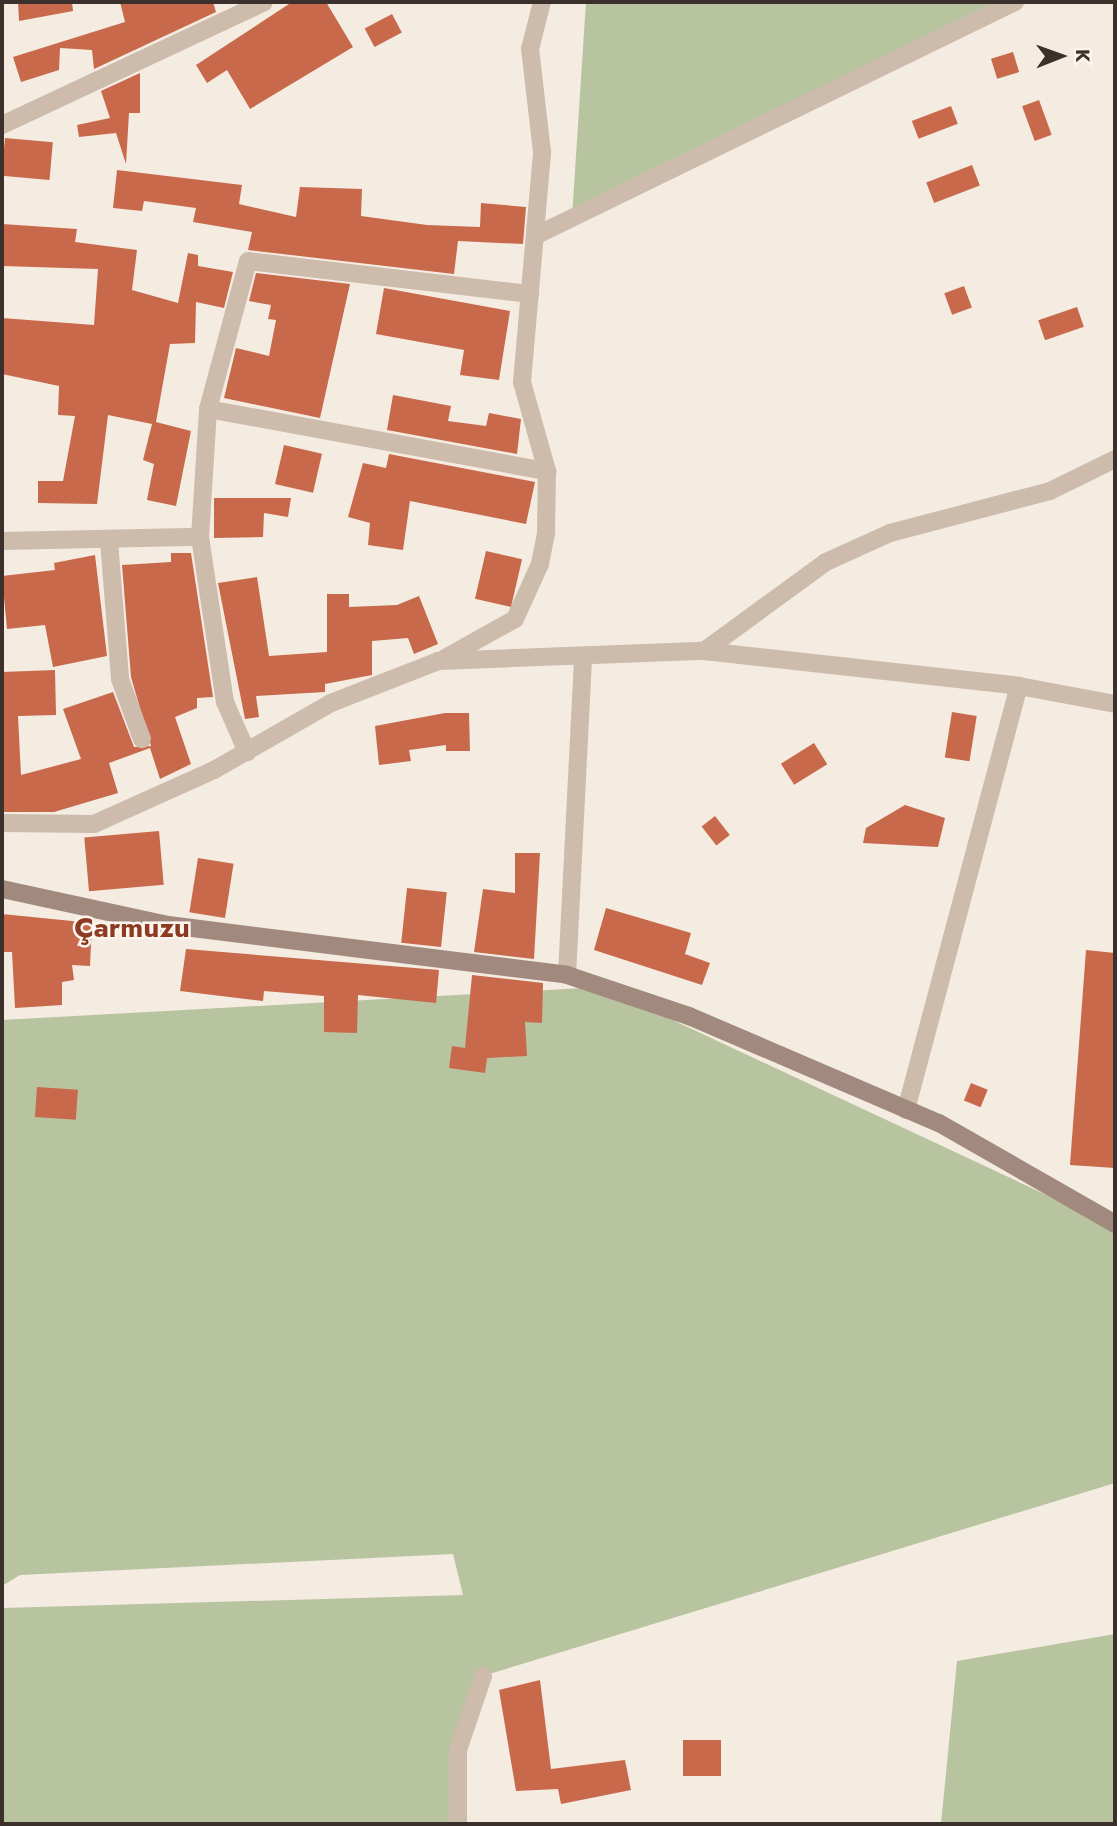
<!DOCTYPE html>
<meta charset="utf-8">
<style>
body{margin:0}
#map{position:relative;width:1117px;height:1826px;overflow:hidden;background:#f4ebe1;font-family:Jost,sans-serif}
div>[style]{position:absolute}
.green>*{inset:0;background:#b8c4a0}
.building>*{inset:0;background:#c8694b;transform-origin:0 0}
.street>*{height:18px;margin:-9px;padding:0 9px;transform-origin:9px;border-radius:9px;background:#cdbbac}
.secondary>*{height:18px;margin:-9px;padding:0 9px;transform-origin:9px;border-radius:9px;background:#a18a7d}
span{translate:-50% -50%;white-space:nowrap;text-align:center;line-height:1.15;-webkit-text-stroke:5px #fbf5ee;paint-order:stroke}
.district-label{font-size:28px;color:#8c3b22;font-weight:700}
.frame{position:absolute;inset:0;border:4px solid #3b302b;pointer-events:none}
.north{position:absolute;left:1026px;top:21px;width:70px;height:70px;-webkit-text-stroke:5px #fbf5ee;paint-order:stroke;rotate:89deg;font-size:19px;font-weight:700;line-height:28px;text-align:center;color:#3b302b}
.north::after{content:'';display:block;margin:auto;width:24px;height:32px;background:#3b302b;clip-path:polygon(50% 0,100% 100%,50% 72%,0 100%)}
</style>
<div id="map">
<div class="green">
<div style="clip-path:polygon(586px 2px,999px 2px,572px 217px)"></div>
<div style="clip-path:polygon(602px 987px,1115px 1227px,1115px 1483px,483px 1676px,450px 1824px,2px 1824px,2px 1608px,463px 1595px,453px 1554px,20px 1575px,2px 1586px,2px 1020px)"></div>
<div style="clip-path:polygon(1115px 1634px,1115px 1824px,941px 1824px,957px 1661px)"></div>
</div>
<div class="building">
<div style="clip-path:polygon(18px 2px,72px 2px,73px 11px,19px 21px)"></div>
<div style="clip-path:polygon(120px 2px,213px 2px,216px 12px,94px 69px,92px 50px,60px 48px,59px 70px,21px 82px,13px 57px,125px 22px)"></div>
<div style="clip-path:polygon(292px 2px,326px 2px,353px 47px,250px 109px,227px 70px,207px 83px,196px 65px)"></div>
<div style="left:392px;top:14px;width:21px;height:31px;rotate:62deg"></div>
<div style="left:1013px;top:52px;width:21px;height:23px;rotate:73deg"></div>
<div style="clip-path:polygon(140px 73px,140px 113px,129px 113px,126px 164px,116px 133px,79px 137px,77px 125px,110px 118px,101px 91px)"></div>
<div style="left:1039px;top:100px;width:37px;height:18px;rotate:70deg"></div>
<div style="left:951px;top:106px;width:19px;height:42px;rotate:69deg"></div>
<div style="left:5px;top:138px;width:48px;height:38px;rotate:5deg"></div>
<div style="left:972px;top:165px;width:22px;height:49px;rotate:69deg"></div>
<div style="clip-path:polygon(117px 170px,242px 185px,239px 204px,296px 217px,300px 187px,362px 189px,361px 216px,427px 225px,480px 227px,481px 203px,526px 207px,523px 244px,458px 241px,454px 274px,248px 250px,252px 232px,193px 222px,196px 208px,144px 201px,142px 211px,113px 208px)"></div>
<div style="clip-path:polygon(2px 224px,77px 229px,75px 242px,137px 250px,132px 290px,178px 303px,188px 253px,198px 255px,198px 266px,233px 272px,224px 308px,196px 302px,195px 343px,170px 344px,156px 422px,191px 431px,176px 506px,147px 500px,154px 464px,143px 460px,152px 424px,108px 415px,97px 504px,38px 503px,38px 481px,63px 481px,75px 416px,58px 415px,59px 386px,2px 374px,2px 318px,94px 325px,98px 269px,2px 266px)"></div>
<div style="clip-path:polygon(256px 273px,350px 284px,320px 418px,224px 398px,236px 348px,269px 356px,276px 320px,268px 319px,271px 305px,249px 301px)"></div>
<div style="left:964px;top:286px;width:23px;height:21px;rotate:70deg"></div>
<div style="clip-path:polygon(384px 288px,510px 311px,499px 380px,460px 375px,464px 350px,376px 334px)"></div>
<div style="left:1077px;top:307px;width:21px;height:41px;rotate:71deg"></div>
<div style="clip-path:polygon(393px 395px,451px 406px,448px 421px,486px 426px,489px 413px,521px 419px,517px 454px,387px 430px)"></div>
<div style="left:284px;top:445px;width:39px;height:40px;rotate:13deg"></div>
<div style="clip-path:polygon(389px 454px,535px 482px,526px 524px,410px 501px,403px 550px,368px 545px,370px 523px,348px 517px,363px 463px,386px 468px)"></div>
<div style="clip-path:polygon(214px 498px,291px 498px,288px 517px,264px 513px,263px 537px,214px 538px)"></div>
<div style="left:486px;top:551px;width:37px;height:49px;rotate:13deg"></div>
<div style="clip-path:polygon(171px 553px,191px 553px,213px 697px,197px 698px,197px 708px,175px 717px,191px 764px,160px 779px,150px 748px,109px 763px,118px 793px,54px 812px,2px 812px,2px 672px,55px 670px,56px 715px,18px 716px,21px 775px,81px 759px,63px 709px,113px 692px,134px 747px,151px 746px,131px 677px,122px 565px,171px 562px)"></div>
<div style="clip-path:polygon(95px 555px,107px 656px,53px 667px,45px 625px,7px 629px,2px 576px,55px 570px,54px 563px)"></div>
<div style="clip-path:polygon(257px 577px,269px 656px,327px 652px,327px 594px,349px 594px,349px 607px,397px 605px,419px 596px,438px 644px,414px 654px,408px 638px,372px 641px,372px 675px,325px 684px,325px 692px,256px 696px,259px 717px,245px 719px,218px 583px)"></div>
<div style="left:952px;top:712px;width:25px;height:46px;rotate:9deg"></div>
<div style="clip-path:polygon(445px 713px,469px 713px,470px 751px,446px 751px,446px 745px,409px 750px,411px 761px,379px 765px,375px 726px)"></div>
<div style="left:814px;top:743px;width:25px;height:39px;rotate:58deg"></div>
<div style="clip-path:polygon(905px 805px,945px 818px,938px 847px,863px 843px,866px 828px)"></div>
<div style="left:715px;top:816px;width:24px;height:17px;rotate:52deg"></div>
<div style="left:159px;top:831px;width:54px;height:75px;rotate:85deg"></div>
<div style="clip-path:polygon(515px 853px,540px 853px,534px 959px,474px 952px,483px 889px,515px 893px)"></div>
<div style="left:198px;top:858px;width:36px;height:55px;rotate:9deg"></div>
<div style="left:407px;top:888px;width:40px;height:55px;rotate:6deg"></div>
<div style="clip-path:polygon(606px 908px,691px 933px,685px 954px,710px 963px,702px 985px,594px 950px)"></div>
<div style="clip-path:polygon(2px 914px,92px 923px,90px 966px,72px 965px,74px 980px,62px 982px,62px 1005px,15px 1008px,12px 952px,2px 952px)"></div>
<div style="clip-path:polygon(186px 949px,439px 970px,436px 1003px,358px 995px,357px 1033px,324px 1032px,324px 996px,264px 991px,263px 1001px,180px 991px)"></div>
<div style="clip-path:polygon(1086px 950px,1115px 953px,1115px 1168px,1070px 1165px)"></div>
<div style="clip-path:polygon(472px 975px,543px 983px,542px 1023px,525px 1022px,527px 1056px,487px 1058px,485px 1073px,449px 1068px,452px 1046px,465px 1048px)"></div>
<div style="left:971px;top:1083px;width:18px;height:19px;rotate:22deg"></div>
<div style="left:37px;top:1087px;width:41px;height:30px;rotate:4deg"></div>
<div style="clip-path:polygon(540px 1680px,551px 1769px,625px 1760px,631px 1790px,561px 1804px,558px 1789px,516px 1791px,499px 1690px)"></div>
<div style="left:683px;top:1740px;width:38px;height:36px"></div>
</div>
<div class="street">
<div style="left:2px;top:125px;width:289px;rotate:-25.1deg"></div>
<div style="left:537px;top:235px;width:532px;rotate:-25.99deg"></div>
<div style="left:208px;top:409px;width:153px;rotate:-74.9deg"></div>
<div style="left:248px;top:261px;width:284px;rotate:6.7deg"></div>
<div style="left:200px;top:537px;width:167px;rotate:81.4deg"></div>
<div style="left:225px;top:702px;width:55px;rotate:66.3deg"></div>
<div style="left:2px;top:541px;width:198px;rotate:-1.2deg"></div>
<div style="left:200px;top:537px;width:128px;rotate:-86.4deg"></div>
<div style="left:208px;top:409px;width:345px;rotate:10.4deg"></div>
<div style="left:109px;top:541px;width:138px;rotate:85.4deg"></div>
<div style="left:120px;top:679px;width:64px;rotate:69.9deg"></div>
<div style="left:704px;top:651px;width:317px;rotate:6.3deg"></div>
<div style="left:1019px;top:686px;width:98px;rotate:10.6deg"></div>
<div style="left:445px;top:658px;width:80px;rotate:-29.1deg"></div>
<div style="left:515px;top:619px;width:60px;rotate:-65.6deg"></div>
<div style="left:540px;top:564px;width:33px;rotate:-79deg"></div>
<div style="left:546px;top:532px;width:61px;rotate:-89.1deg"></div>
<div style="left:547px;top:471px;width:92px;rotate:-105.7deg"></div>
<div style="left:522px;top:382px;width:231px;rotate:-85deg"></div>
<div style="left:542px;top:152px;width:104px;rotate:-96.6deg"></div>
<div style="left:530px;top:49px;width:49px;rotate:-75.7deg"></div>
<div style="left:2px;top:823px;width:92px;rotate:0.6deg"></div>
<div style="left:94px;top:824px;width:132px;rotate:-24.2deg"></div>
<div style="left:214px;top:770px;width:135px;rotate:-29.8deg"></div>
<div style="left:331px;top:703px;width:115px;rotate:-21.4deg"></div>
<div style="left:438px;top:661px;width:266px;rotate:-2.2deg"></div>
<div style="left:704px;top:651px;width:151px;rotate:-36.1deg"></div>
<div style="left:826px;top:562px;width:70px;rotate:-24.4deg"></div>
<div style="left:890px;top:533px;width:165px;rotate:-14.7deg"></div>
<div style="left:1050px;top:491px;width:72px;rotate:-26.2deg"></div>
<div style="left:567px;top:975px;width:318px;rotate:-87.1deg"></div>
<div style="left:906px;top:1110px;width:439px;rotate:-75.1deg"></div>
<div style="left:458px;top:1824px;width:74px;rotate:-90deg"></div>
<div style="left:458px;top:1750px;width:78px;rotate:-71.3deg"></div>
</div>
<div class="secondary">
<div style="left:2px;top:889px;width:170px;rotate:12.2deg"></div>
<div style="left:168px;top:925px;width:402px;rotate:7.1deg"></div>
<div style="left:567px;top:975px;width:129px;rotate:18.6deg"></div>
<div style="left:689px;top:1016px;width:272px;rotate:23.2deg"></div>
<div style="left:939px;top:1123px;width:203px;rotate:29.8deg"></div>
</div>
<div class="district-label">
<span style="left:132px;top:928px">Çarmuzu</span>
</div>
<div class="frame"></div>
<div class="north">K</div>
</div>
